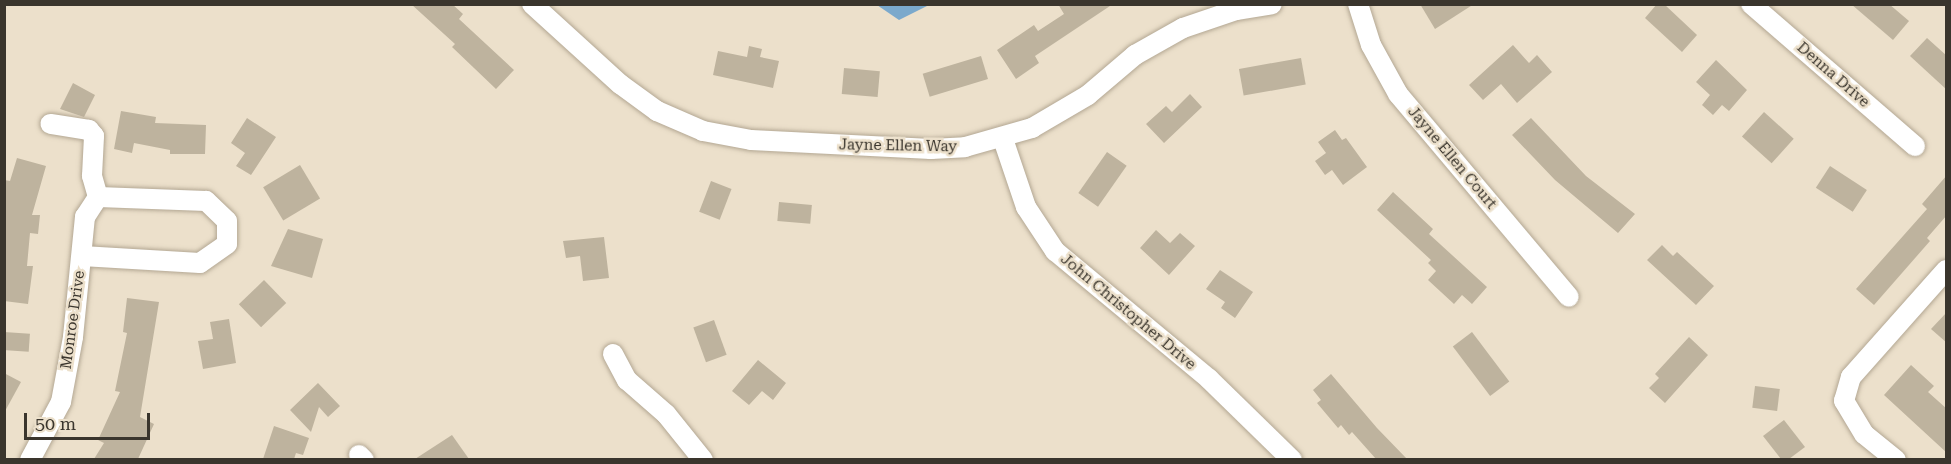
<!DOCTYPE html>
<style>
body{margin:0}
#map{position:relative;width:1951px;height:464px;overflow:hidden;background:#ece0cb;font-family:"Roboto Serif",serif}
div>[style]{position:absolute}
.water>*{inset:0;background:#7ba9cc}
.building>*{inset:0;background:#beb39e;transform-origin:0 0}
.roads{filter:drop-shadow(0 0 2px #b3a793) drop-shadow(0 0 2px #b3a793)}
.street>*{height:20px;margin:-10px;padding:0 10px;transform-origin:10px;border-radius:10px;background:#fff}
span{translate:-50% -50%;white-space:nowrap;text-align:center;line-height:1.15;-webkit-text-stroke:5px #ece0cb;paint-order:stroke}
.street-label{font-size:15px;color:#3a352d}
.frame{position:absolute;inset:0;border:6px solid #3a352d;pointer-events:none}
.scale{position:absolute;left:24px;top:413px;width:126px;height:27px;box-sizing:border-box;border:3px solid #3a352d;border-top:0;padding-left:8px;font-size:18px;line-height:21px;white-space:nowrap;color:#3a352d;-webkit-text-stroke:4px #ece0cb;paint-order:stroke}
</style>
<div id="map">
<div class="water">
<div style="clip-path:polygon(877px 5px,929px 5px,899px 20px)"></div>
</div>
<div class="building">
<div style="clip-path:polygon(411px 4px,452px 4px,463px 14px,459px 19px,514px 70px,496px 89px,452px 47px,455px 44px)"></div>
<div style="clip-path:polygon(1058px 4px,1113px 4px,1035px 56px,1039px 63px,1016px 79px,997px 50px,1034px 25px,1038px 31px,1064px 14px)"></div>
<div style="clip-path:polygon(1420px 4px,1474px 4px,1435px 29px)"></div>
<div style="clip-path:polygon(1657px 4px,1664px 4px,1697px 35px,1682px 52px,1645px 18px)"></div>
<div style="clip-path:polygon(1851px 4px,1889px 4px,1909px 21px,1893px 40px)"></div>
<div style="clip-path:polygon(1927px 38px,1947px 56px,1947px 90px,1910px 56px)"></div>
<div style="clip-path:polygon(1513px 45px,1529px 63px,1537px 55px,1552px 72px,1517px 103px,1501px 84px,1483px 100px,1469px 85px)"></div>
<div style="clip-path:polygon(749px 46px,762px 49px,760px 57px,779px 61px,773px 88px,713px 75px,718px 51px,747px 57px)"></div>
<div style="left:981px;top:56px;width:24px;height:61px;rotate:73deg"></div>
<div style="left:1301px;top:58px;width:27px;height:63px;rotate:80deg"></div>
<div style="clip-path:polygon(1716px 60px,1747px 90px,1729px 111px,1722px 105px,1713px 115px,1702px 105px,1710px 95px,1696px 82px)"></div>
<div style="left:844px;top:68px;width:36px;height:26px;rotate:5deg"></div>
<div style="clip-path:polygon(73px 83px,95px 95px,84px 117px,60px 109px)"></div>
<div style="clip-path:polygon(1190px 94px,1202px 107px,1164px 143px,1146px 124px,1166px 106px,1172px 112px)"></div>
<div style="clip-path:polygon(121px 111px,156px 117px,155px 123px,206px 125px,205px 154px,170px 154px,170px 150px,134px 143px,132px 153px,114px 149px)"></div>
<div style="left:1764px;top:112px;width:40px;height:33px;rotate:42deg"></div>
<div style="clip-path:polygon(247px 118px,276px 137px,251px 175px,236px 166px,245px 153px,231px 143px)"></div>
<div style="clip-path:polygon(1531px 118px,1586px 176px,1635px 214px,1618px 233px,1555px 180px,1512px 135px)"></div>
<div style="clip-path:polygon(1335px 130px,1342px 140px,1346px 138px,1367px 167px,1343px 185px,1332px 170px,1325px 175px,1315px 161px,1326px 153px,1318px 142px)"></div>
<div style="left:1107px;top:152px;width:24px;height:50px;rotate:35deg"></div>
<div style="clip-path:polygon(17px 158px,46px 166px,32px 215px,40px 215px,38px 234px,30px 233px,27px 266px,33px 266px,28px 304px,4px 301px,4px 180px,10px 181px)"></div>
<div style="left:300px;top:165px;width:39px;height:43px;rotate:59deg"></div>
<div style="left:1830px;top:166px;width:44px;height:26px;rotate:33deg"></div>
<div style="clip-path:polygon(1947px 175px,1947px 215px,1927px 238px,1930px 241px,1874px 305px,1856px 289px,1927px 209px,1922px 204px)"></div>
<div style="left:711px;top:181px;width:22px;height:33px;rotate:21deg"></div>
<div style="clip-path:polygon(1393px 192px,1433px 229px,1429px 234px,1487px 287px,1472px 304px,1462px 295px,1454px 304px,1428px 280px,1436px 271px,1428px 263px,1431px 260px,1377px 210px)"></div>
<div style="left:779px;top:202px;width:33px;height:19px;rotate:5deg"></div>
<div style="clip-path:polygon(288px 229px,323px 239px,312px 278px,271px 266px)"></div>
<div style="clip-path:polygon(1156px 230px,1170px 243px,1180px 233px,1195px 246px,1169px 275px,1140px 248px)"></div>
<div style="clip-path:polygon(604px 237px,609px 278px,583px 281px,580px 256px,566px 258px,563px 241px)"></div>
<div style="clip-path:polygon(1662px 245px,1673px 256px,1677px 252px,1714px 286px,1696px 305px,1647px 260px)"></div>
<div style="clip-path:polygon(1220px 270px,1253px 292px,1235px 318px,1221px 308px,1225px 302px,1206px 289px)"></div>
<div style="left:264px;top:280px;width:32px;height:35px;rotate:46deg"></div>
<div style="clip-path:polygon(127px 298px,159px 302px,140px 417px,154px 424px,138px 459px,94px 459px,104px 443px,98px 440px,120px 392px,115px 391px,127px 333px,123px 332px)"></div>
<div style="clip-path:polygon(1947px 312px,1947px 343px,1931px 329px)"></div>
<div style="clip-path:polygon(229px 319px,236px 363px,203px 369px,198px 341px,213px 339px,210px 322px)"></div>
<div style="left:714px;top:320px;width:37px;height:22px;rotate:70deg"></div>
<div style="left:4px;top:332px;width:26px;height:18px;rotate:4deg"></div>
<div style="left:1472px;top:332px;width:62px;height:24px;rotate:53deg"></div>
<div style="clip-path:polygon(1689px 337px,1708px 355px,1665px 403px,1649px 388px,1659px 378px,1655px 374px)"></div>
<div style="clip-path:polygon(758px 360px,786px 383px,773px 400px,762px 391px,749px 405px,732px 391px)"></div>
<div style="clip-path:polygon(1911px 365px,1934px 386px,1928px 392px,1947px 409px,1947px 453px,1884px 395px)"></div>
<div style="clip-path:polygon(4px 373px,21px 382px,4px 413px)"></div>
<div style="clip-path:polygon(1331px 374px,1377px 428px,1407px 459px,1376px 459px,1352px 432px,1349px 435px,1341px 425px,1338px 428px,1317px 403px,1321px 400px,1313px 390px)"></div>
<div style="clip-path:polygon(318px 383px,340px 406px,328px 417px,319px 407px,311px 432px,290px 410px)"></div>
<div style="left:1755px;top:386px;width:25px;height:22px;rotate:7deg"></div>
<div style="clip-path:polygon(1784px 420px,1805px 447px,1789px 459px,1781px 459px,1763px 436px)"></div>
<div style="clip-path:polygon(274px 426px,309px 438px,303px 455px,296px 453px,294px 459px,263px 459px)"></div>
<div style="clip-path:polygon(452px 435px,469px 459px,415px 459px)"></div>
</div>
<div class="roads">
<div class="street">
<div style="left:532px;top:4px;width:119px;rotate:42.3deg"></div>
<div style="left:620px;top:84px;width:46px;rotate:36.1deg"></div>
<div style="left:657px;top:111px;width:50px;rotate:23.5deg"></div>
<div style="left:703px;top:131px;width:49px;rotate:10.6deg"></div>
<div style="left:751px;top:140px;width:180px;rotate:2.9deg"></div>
<div style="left:931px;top:149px;width:34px;rotate:-3deg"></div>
<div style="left:965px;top:147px;width:70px;rotate:-15.8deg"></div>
<div style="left:1032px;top:128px;width:65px;rotate:-30.5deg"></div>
<div style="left:1088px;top:95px;width:62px;rotate:-40.4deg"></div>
<div style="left:1135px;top:55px;width:55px;rotate:-29.4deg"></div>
<div style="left:1183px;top:28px;width:56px;rotate:-18.8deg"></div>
<div style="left:1236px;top:10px;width:36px;rotate:-9deg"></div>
<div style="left:1358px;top:4px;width:43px;rotate:72.4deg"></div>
<div style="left:1371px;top:45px;width:56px;rotate:61.1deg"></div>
<div style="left:1398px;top:94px;width:265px;rotate:49.9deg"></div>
<div style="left:1751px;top:4px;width:217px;rotate:40.9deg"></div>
<div style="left:1003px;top:139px;width:72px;rotate:71.3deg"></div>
<div style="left:1026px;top:207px;width:53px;rotate:56.6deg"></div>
<div style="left:1055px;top:251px;width:200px;rotate:39.7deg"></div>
<div style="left:1209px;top:379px;width:116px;rotate:44.3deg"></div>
<div style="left:82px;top:256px;width:118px;rotate:3.4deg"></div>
<div style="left:200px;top:263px;width:33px;rotate:-35deg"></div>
<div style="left:227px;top:244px;width:23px;rotate:-90deg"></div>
<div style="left:227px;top:221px;width:29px;rotate:-136deg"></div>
<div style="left:206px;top:201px;width:108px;rotate:-177.9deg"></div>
<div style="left:613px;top:354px;width:30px;rotate:62deg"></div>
<div style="left:627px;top:380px;width:52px;rotate:41.1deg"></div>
<div style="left:666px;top:414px;width:59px;rotate:51.2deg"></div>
<div style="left:359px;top:455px;width:7px;rotate:45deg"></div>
<div style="left:30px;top:460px;width:66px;rotate:-61.9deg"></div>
<div style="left:61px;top:402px;width:66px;rotate:-79.5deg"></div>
<div style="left:73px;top:337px;width:121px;rotate:-84.3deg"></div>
<div style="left:85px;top:217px;width:24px;rotate:-57deg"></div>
<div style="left:98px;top:197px;width:22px;rotate:-106deg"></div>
<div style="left:92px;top:176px;width:40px;rotate:-87.1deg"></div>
<div style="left:94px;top:136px;width:8px;rotate:-130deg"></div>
<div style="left:89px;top:130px;width:39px;rotate:-171deg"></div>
<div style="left:1896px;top:460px;width:41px;rotate:-140.9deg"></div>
<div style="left:1864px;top:434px;width:39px;rotate:-121deg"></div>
<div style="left:1844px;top:401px;width:25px;rotate:-74deg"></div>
<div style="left:1851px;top:377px;width:143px;rotate:-48.4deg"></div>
</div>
</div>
<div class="street-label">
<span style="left:1833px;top:75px;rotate:41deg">Denna Drive</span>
<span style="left:898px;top:146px;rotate:1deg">Jayne Ellen Way</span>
<span style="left:1452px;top:158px;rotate:50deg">Jayne Ellen Court</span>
<span style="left:1128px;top:312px;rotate:40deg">John Christopher Drive</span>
<span style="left:73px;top:320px;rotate:-82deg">Monroe Drive</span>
</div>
<div class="frame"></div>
<div class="scale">50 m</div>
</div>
